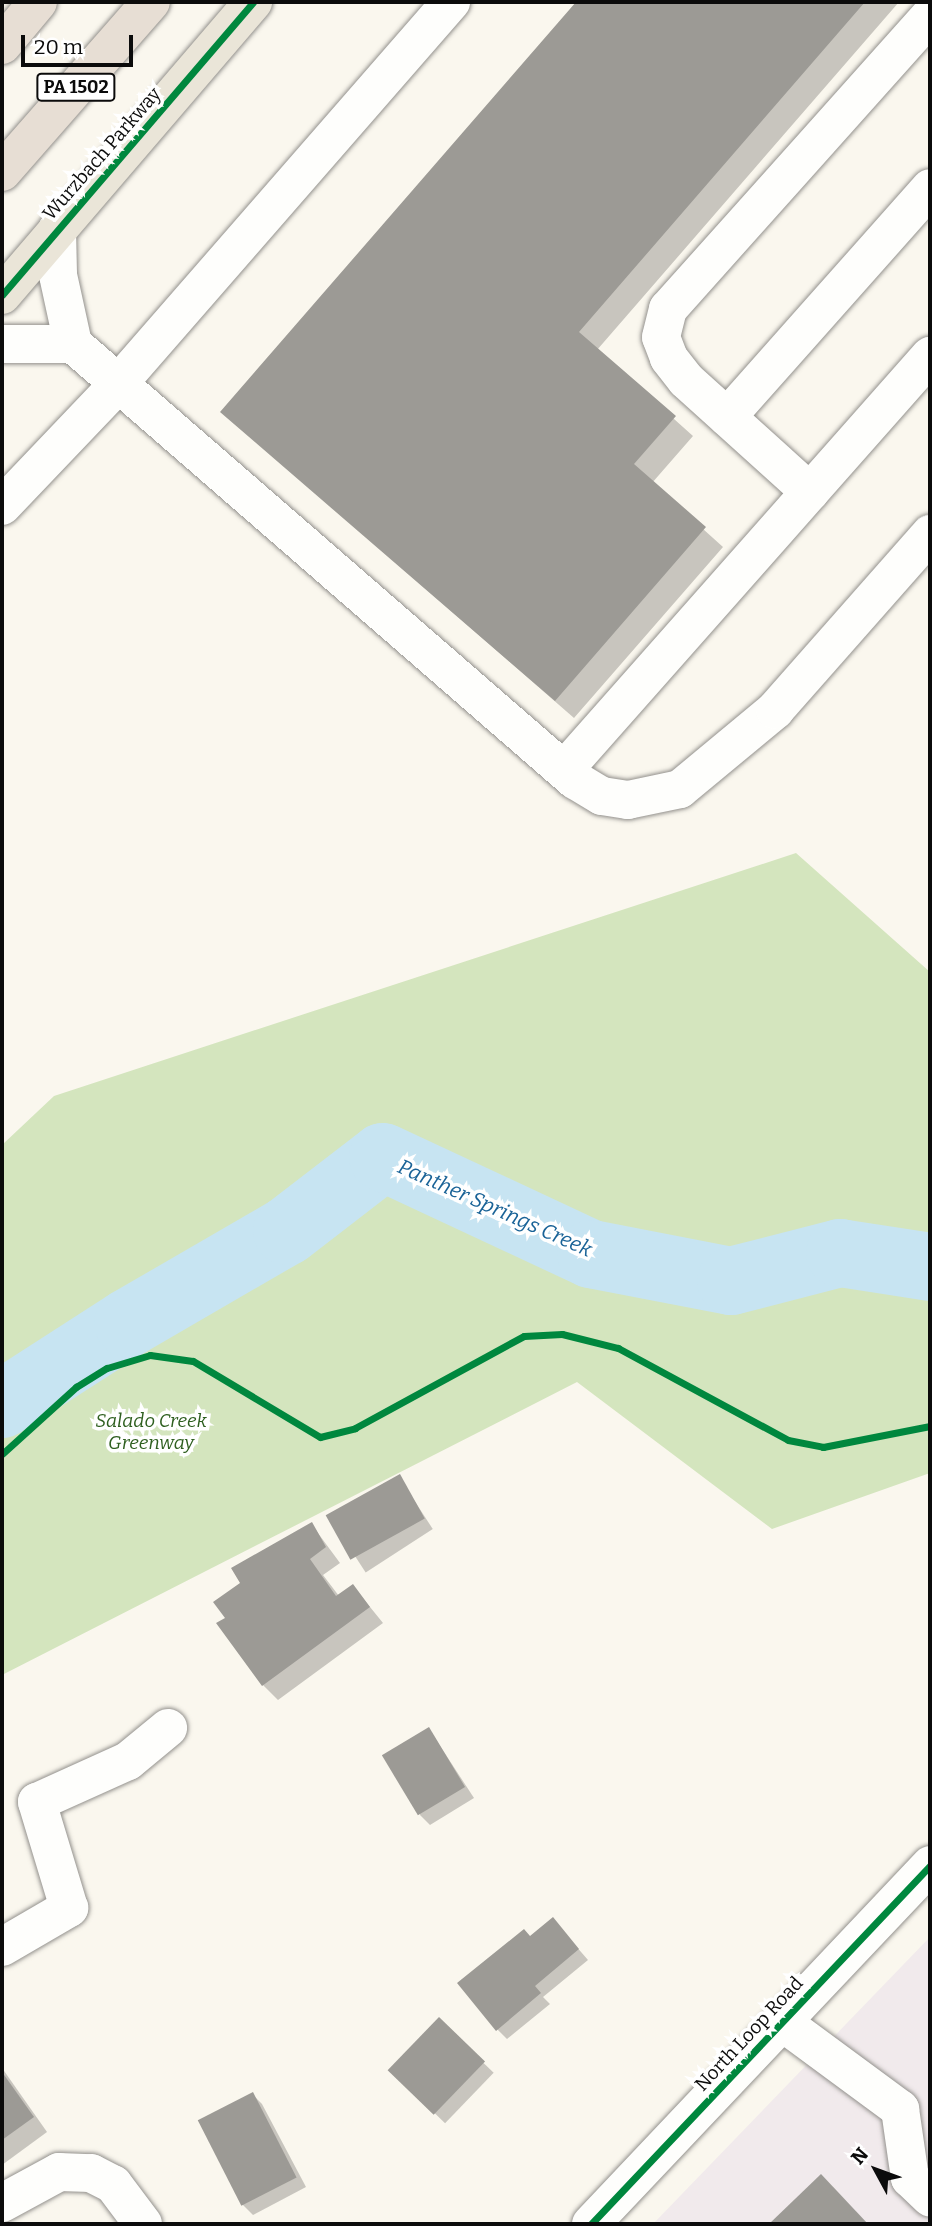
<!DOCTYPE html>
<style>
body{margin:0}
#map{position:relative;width:932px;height:2226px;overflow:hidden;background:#faf7ee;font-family:Bitter,serif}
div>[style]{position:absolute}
.industrial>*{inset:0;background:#f1eaec}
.forest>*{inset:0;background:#d4e5be}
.shadow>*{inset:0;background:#0003;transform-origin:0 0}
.river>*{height:68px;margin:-34px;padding:0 34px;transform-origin:34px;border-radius:34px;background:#c7e4f2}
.building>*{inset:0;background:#9c9a95;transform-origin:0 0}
.roads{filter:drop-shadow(0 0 2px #93918d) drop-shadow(0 0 2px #93918d)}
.minor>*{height:38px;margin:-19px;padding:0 19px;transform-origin:19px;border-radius:19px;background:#fefefc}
.major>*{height:38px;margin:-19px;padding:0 19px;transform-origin:19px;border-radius:19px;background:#eae5d8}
.highway>*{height:38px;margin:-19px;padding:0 19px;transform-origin:19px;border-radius:19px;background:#e7ded4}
.cycleway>*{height:7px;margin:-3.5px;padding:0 3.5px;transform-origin:3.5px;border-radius:3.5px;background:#00873e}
span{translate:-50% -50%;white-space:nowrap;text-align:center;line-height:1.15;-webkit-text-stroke:7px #fff;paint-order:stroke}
.shield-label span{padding:2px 5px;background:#fff;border:2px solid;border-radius:5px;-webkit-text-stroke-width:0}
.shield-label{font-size:18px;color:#0b0b0b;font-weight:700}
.street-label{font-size:19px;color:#0b0b0b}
.park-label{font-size:19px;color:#2e5f1f;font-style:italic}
.water-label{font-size:21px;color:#1a6397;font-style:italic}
.frame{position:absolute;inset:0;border:4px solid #0b0b0b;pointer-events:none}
.north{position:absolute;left:841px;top:2135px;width:70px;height:70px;-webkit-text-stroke:5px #fff;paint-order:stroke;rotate:311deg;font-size:19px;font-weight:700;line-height:28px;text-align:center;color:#0b0b0b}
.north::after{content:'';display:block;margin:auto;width:24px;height:32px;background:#0b0b0b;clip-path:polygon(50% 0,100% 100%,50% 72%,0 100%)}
.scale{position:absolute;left:21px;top:35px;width:112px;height:32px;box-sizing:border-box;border:4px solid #0b0b0b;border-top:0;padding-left:9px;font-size:21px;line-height:24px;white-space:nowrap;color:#0b0b0b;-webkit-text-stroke:5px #fff;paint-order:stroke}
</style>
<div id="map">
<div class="industrial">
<div style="clip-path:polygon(930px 1937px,930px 2224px,653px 2224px)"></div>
</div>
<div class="forest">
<div style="clip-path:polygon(796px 853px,930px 972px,930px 1473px,772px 1529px,577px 1382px,2px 1675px,2px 1145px,54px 1096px)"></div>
</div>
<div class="shadow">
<div style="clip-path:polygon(579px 2px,899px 2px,597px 350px,693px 436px,652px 483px,723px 547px,574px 718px,223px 412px)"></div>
<div style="left:399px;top:1477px;width:62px;height:80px;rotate:57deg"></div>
<div style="clip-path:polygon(312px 1525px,340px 1563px,323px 1575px,339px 1596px,353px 1586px,383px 1623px,278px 1700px,263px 1685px,227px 1618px,242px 1583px)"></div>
<div style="clip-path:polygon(429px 1729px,474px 1798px,430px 1825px,420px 1815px)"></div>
<div style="clip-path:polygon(562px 1930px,588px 1960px,543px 1997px,550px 2004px,507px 2039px,497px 2029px,530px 1938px)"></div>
<div style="left:439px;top:2020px;width:76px;height:70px;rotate:44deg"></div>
<div style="clip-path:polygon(2px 2068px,47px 2132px,2px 2165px)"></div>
<div style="clip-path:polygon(252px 2094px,262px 2104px,306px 2187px,253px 2215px,243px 2205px)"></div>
</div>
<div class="river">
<div style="left:2px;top:1404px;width:150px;rotate:-32.7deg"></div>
<div style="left:128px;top:1323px;width:184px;rotate:-30.1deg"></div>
<div style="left:287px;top:1231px;width:121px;rotate:-37.6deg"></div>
<div style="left:383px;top:1157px;width:230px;rotate:25deg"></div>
<div style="left:591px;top:1254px;width:143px;rotate:10.9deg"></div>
<div style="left:731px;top:1281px;width:113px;rotate:-14.4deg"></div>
<div style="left:840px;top:1253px;width:91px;rotate:8.8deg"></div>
</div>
<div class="building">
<div style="clip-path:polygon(576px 2px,865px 2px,579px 332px,676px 416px,634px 464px,706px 527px,555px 701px,220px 412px)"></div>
<div style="left:400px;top:1474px;width:51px;height:85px;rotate:61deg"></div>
<div style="clip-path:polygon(312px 1522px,326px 1547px,310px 1559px,336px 1596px,353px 1584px,370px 1607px,262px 1686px,216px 1623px,225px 1618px,213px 1602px,240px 1583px,231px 1568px)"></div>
<div style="left:429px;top:1727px;width:70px;height:55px;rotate:59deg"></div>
<div style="clip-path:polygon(553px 1917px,579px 1949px,535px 1986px,541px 1993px,496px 2031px,457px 1983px,524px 1929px,530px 1936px)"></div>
<div style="left:439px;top:2017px;width:64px;height:74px;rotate:44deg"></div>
<div style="clip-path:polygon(2px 2072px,34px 2117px,2px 2140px)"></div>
<div style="left:253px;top:2092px;width:96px;height:62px;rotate:63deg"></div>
<div style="clip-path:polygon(821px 2174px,868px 2224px,769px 2224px)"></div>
</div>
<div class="roads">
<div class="minor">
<div style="left:57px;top:230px;width:45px;rotate:88.7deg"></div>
<div style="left:58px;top:275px;width:71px;rotate:77.7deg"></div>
<div style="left:73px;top:344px;width:665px;rotate:40.98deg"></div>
<div style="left:575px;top:780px;width:31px;rotate:31deg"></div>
<div style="left:602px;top:796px;width:26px;rotate:9deg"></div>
<div style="left:628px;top:800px;width:53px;rotate:-11.9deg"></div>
<div style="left:680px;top:789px;width:124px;rotate:-39.7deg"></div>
<div style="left:775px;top:710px;width:235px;rotate:-48.6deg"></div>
<div style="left:2px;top:344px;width:71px"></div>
<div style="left:727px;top:417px;width:306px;rotate:-48.4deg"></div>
<div style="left:810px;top:492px;width:167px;rotate:-137.9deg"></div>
<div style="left:686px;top:380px;width:28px;rotate:-128deg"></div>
<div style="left:669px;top:358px;width:22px;rotate:-111deg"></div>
<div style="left:661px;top:337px;width:29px;rotate:-76deg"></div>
<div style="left:668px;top:309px;width:393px;rotate:-48.2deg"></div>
<div style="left:2px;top:506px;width:168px;rotate:-46.4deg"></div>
<div style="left:118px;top:384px;width:507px;rotate:-48.92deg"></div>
<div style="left:564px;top:770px;width:553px;rotate:-48.52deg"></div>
<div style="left:2px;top:1947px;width:78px;rotate:-30.2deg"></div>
<div style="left:69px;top:1908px;width:111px;rotate:-106.8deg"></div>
<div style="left:37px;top:1802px;width:100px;rotate:-24.3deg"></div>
<div style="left:128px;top:1761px;width:52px;rotate:-39.5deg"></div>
<div style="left:782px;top:2022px;width:147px;rotate:36.4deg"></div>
<div style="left:900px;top:2109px;width:70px;rotate:81.8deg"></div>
<div style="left:910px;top:2178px;width:28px;rotate:44deg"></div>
<div style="left:2px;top:2203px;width:65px;rotate:-28.5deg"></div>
<div style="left:59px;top:2172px;width:32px;rotate:2deg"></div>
<div style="left:91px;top:2173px;width:25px;rotate:27deg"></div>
<div style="left:113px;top:2184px;width:50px;rotate:53.1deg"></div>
<div style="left:591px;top:2224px;width:494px;rotate:-46.6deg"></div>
</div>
<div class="major">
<div style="left:2px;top:295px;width:386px;rotate:-49.4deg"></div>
</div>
<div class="highway">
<div style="left:2px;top:45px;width:56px;rotate:-50.1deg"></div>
<div style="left:2px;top:172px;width:226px;rotate:-48.8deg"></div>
</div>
</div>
<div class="cycleway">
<div style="left:2px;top:295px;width:386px;rotate:-49.4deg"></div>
<div style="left:2px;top:1454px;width:100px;rotate:-42.2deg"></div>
<div style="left:76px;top:1387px;width:36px;rotate:-32deg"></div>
<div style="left:107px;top:1368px;width:45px;rotate:-16.8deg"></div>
<div style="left:150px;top:1355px;width:43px;rotate:7.9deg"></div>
<div style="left:193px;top:1361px;width:148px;rotate:30.9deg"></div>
<div style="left:320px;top:1437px;width:36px;rotate:-14deg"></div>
<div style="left:355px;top:1428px;width:192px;rotate:-28.6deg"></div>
<div style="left:524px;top:1336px;width:38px;rotate:-3deg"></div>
<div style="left:562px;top:1334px;width:58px;rotate:14deg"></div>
<div style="left:618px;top:1348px;width:193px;rotate:28.4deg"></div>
<div style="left:788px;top:1440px;width:36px;rotate:11deg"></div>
<div style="left:823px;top:1447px;width:109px;rotate:-11.1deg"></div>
<div style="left:591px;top:2224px;width:494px;rotate:-46.6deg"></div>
</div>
<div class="shield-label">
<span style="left:76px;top:87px">PA 1502</span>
</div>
<div class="street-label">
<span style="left:102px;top:154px;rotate:-49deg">Wurzbach Parkway</span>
<span style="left:749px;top:2034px;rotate:-47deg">North Loop Road</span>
</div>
<div class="park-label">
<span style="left:151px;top:1432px">Salado Creek<br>Greenway</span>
</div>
<div class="water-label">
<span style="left:495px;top:1208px;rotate:24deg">Panther Springs Creek</span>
</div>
<div class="frame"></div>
<div class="north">N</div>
<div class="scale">20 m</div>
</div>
